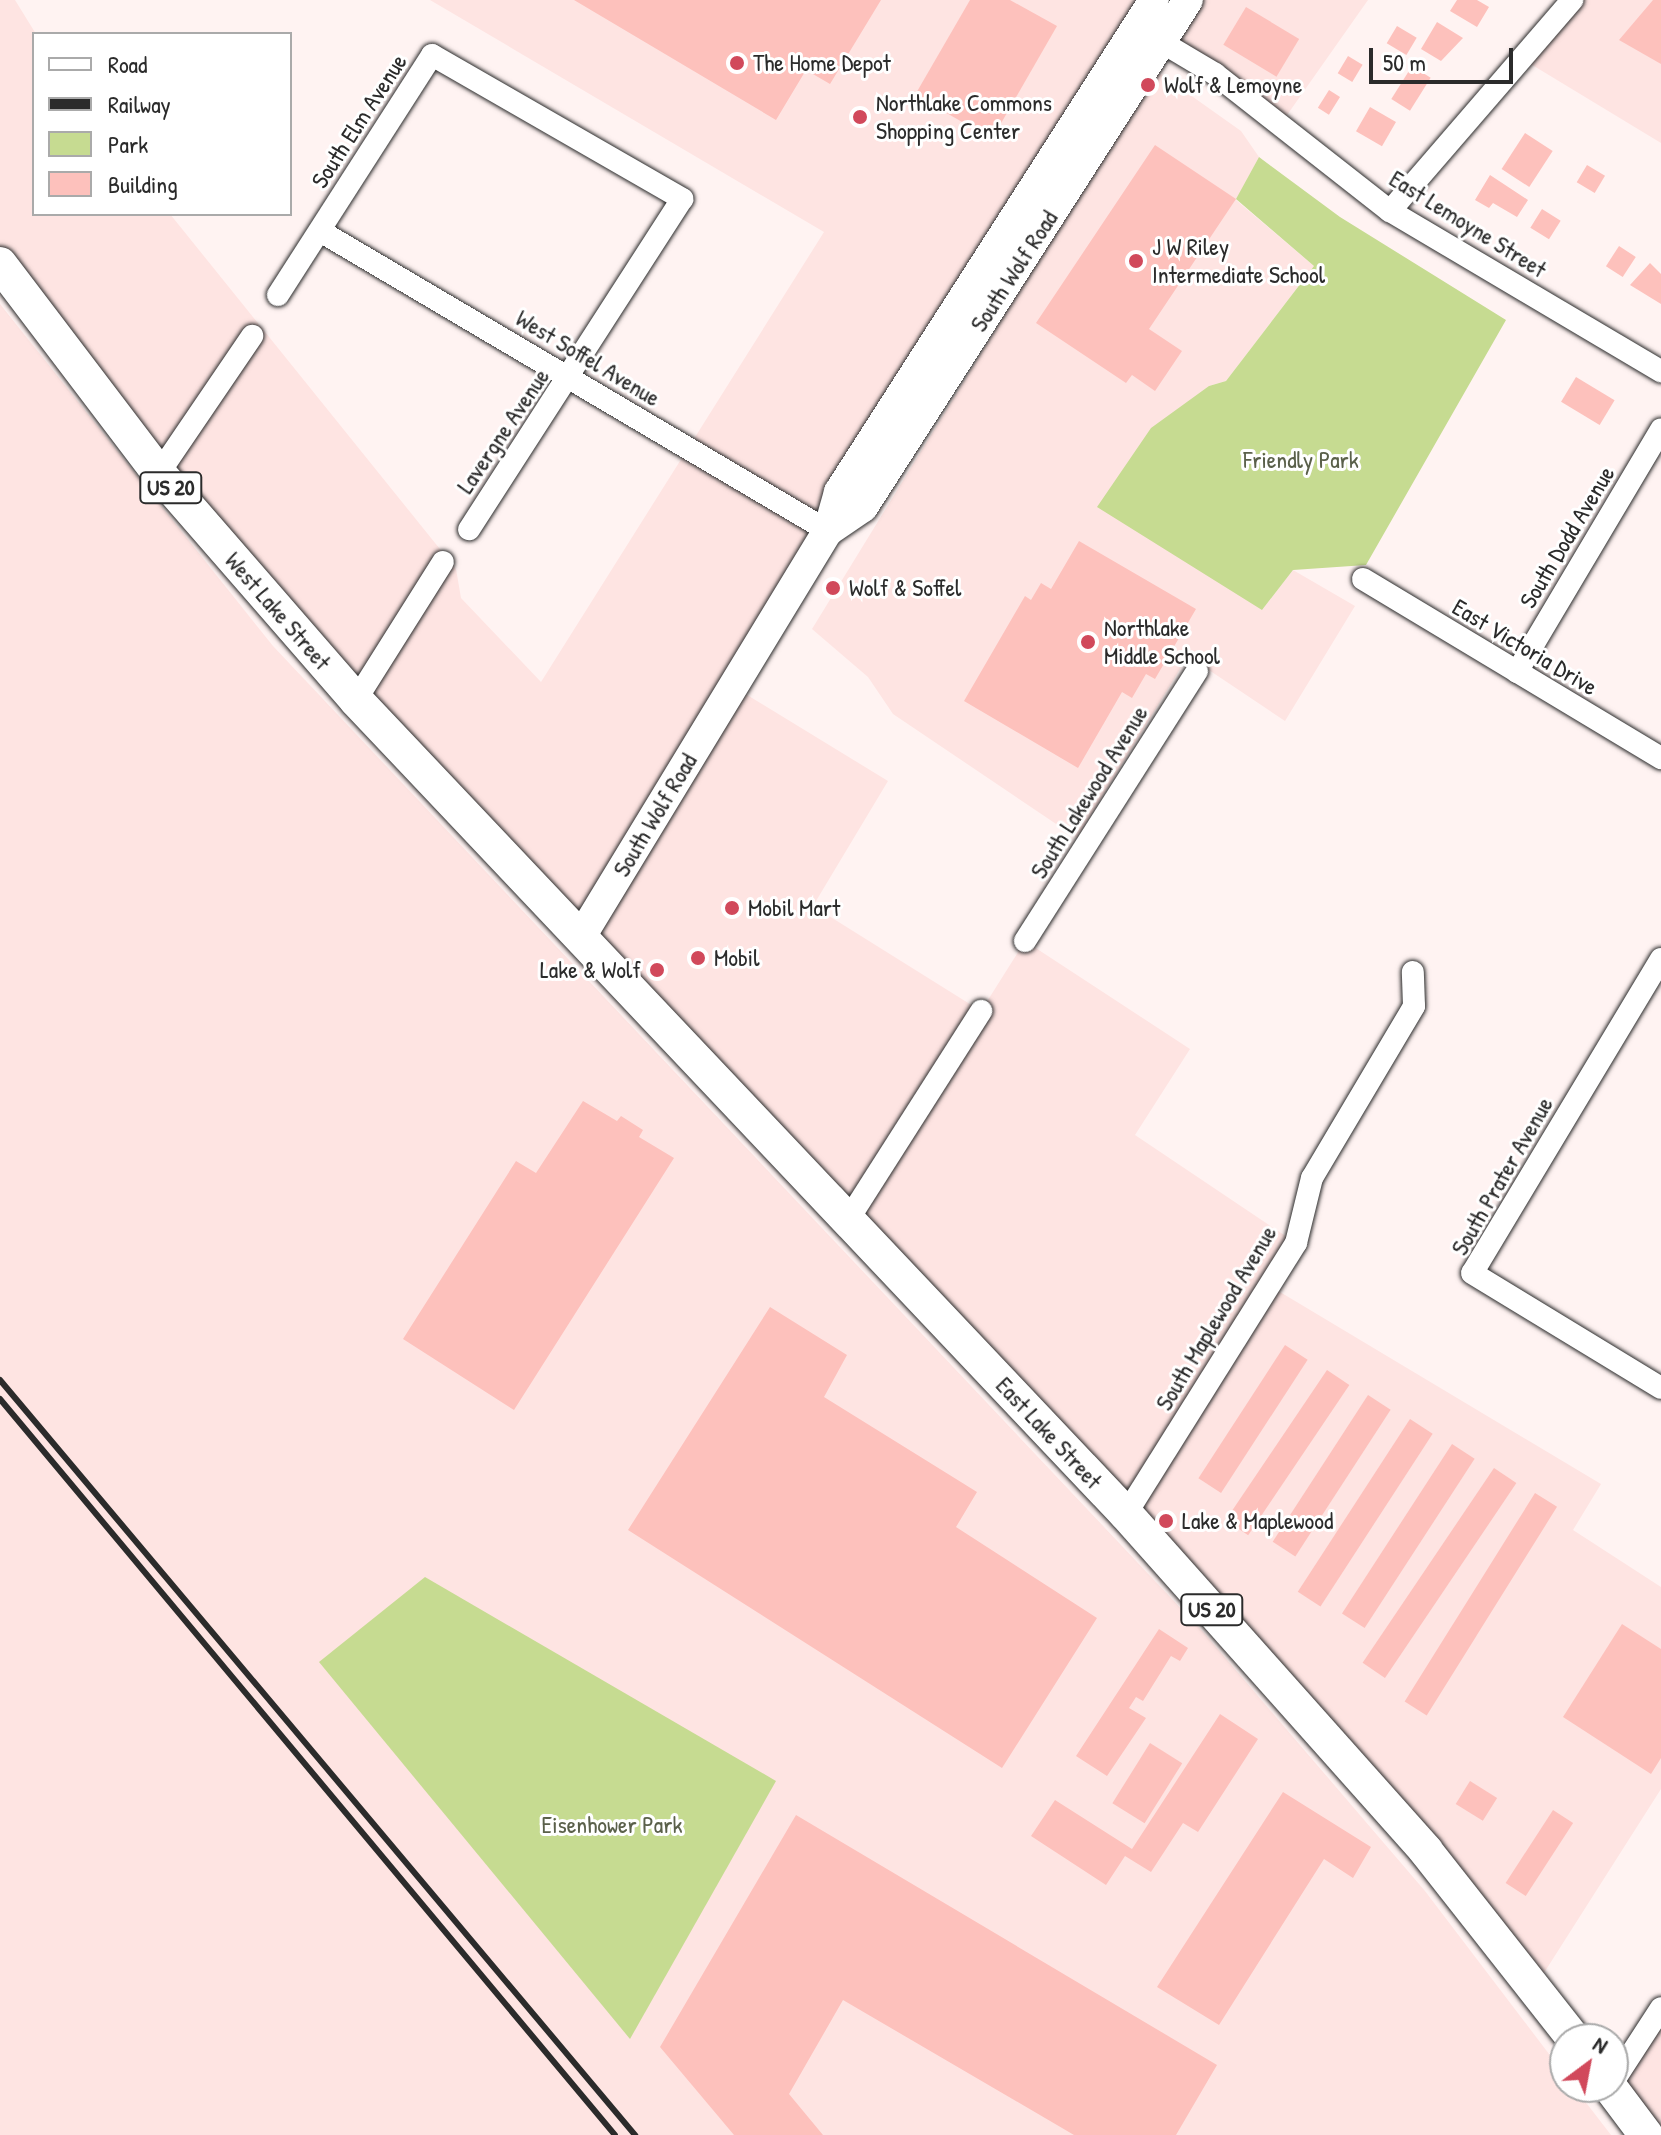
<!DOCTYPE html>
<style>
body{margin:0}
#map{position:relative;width:1661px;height:2135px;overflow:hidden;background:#fff3f2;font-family:"Patrick Hand",sans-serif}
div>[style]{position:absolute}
.built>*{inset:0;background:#fee4e2}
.green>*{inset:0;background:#c6db91}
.building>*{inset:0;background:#fdc1bc;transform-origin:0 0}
.roads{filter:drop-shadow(0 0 2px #2b2b2b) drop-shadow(0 0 2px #2b2b2b)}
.street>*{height:22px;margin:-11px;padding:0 11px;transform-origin:11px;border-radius:11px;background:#fff}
.secondary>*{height:30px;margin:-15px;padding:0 15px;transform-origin:15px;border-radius:15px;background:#fff}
.primary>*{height:34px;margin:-17px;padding:0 17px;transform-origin:17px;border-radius:17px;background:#fff}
.rail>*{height:6px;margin:-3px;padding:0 3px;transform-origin:3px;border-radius:3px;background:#2b2b2b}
.dots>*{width:22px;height:22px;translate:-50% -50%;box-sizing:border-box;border:4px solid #fff;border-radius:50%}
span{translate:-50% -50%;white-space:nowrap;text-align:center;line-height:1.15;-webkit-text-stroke:6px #fff;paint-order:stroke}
.shield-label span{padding:2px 6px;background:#fff;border:2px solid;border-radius:6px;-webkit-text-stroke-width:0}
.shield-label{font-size:22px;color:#2b2b2b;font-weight:700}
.poi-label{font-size:24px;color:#2b2b2b}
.left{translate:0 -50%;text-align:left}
.right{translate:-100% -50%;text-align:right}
.street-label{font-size:24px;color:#2b2b2b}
.park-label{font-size:24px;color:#5a604a}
.legend{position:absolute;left:32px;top:32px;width:260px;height:184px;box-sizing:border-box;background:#fff;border:2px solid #aaa;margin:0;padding:10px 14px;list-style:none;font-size:24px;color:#2b2b2b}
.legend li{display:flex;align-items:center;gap:16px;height:40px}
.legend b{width:40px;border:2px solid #aaa}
.north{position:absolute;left:1549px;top:2023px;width:80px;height:80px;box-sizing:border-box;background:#fff;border:2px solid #aaa;border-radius:50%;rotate:32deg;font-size:22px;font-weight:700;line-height:32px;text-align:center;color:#2b2b2b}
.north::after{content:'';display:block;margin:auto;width:28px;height:36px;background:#d1495b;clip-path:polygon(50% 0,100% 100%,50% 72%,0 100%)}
.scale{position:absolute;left:1369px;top:48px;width:144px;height:36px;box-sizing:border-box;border:4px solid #2b2b2b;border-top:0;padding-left:10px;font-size:24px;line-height:28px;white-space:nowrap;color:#2b2b2b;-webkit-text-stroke:6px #fff;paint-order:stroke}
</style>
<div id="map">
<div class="built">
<div style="clip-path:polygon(0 0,15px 0,36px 34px,34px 214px,170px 214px,456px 569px,461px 598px,541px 682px,824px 232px,430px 0,1368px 0,1280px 125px,1147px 33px,734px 687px,888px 781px,813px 906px,981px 1011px,1025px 941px,1190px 1049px,1135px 1135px,1296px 1243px,1270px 1286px,1601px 1484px,1573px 1530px,1661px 1587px,1661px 1789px,1535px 1987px,582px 935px,0 264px)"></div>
<div style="clip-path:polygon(1572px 0,1661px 0,1661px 143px,1519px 57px)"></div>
<div style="clip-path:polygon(1155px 70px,1241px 131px,1259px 157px,1236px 200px,1314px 266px,1226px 381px,1209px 386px,1262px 610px,1293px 570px,1355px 606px,1285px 721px,1188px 656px,1077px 838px,893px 714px,868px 677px,812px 629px)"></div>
<div style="clip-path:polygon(0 304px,273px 646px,1204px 1633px,1425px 1891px,1565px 2075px,1565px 2087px,1574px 2087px,1611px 2135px,0 2135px)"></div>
<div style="clip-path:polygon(1661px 2008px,1661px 2135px,1613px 2087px)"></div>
</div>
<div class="green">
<div style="clip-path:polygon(1259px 157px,1340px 217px,1506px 320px,1366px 565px,1293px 570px,1262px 610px,1097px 507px,1151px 428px,1209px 386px,1226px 381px,1314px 266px,1236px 199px)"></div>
<div style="clip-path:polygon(425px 1577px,776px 1781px,630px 2039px,319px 1662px)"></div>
</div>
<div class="building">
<div style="clip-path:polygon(574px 0,881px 0,830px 84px,806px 70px,776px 120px)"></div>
<div style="clip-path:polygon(970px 0,1010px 0,1057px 26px,992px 139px,915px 95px)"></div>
<div style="clip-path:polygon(1457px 0,1477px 0,1489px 7px,1477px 27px,1450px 11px)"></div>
<div style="clip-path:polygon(1653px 0,1661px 0,1661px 64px,1619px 40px)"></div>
<div style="left:1246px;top:7px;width:62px;height:44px;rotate:31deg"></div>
<div style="clip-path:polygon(1437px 22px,1463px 38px,1441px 61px,1421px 49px)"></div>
<div style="left:1397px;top:26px;width:23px;height:20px;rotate:31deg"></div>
<div style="left:1348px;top:56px;width:17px;height:20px;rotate:31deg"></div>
<div style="left:1412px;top:66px;width:22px;height:39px;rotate:32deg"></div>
<div style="left:1329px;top:90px;width:13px;height:21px;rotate:32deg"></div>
<div style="left:1370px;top:107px;width:30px;height:28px;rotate:30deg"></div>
<div style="left:1525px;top:133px;width:33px;height:43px;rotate:33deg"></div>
<div style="clip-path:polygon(1155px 145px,1236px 199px,1149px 329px,1182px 351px,1155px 391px,1132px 375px,1126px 383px,1036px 323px)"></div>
<div style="left:1587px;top:165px;width:21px;height:20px;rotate:31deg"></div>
<div style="clip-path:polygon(1490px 175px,1528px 200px,1517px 217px,1493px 203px,1489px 208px,1475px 200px)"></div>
<div style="left:1542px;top:209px;width:22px;height:22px;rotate:32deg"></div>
<div style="left:1619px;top:246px;width:20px;height:24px;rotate:33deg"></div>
<div style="clip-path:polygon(1650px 263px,1661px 274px,1661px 304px,1630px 285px)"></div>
<div style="left:1576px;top:377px;width:45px;height:29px;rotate:31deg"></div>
<div style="clip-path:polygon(1079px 541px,1196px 609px,1155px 679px,1146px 674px,1132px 698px,1122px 692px,1078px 768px,964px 701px,1025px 596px,1031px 600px,1041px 583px,1051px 589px)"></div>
<div style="clip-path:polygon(583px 1101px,617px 1121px,621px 1116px,643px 1130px,639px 1137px,674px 1158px,514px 1410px,403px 1339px,516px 1161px,536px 1173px)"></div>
<div style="clip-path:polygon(770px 1307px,847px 1355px,824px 1397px,977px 1492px,956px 1527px,1097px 1618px,1002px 1768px,628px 1530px)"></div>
<div style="left:1285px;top:1345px;width:27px;height:159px;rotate:33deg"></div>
<div style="left:1327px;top:1370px;width:27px;height:181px;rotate:34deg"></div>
<div style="left:1368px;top:1395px;width:27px;height:175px;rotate:33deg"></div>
<div style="left:1410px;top:1419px;width:27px;height:206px;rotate:33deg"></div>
<div style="left:1452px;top:1444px;width:27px;height:202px;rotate:33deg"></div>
<div style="left:1494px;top:1468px;width:27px;height:235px;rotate:34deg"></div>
<div style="left:1535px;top:1493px;width:26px;height:246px;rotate:32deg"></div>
<div style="clip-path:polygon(1622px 1624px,1661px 1649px,1661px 1758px,1651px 1774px,1563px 1717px)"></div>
<div style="clip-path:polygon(1159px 1629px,1188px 1648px,1180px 1661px,1171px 1656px,1143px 1701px,1136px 1697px,1129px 1708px,1146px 1718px,1107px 1776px,1076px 1756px)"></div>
<div style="clip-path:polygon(1220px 1714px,1258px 1739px,1198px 1832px,1183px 1823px,1151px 1872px,1125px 1856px,1106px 1885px,1031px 1836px,1055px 1800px,1132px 1849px)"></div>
<div style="left:1150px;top:1743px;width:38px;height:71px;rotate:32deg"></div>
<div style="left:1470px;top:1781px;width:32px;height:27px;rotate:32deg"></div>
<div style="clip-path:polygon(1283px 1792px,1371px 1847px,1353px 1878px,1324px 1859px,1219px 2025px,1157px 1987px)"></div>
<div style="left:1553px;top:1810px;width:24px;height:87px;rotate:33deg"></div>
<div style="clip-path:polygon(796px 1815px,1217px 2065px,1176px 2135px,1074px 2135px,843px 2000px,789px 2094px,823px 2135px,734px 2135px,660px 2047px)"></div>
</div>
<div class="roads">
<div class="street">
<div style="left:1148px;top:34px;width:78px;rotate:30.8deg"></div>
<div style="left:1215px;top:74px;width:222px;rotate:38.1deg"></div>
<div style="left:1390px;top:211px;width:315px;rotate:30.6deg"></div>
<div style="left:1390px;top:211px;width:279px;rotate:-49.2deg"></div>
<div style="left:320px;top:231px;width:590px;rotate:30.56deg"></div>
<div style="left:278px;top:295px;width:285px;rotate:-57.3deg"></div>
<div style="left:432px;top:55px;width:289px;rotate:29.9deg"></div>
<div style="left:682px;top:199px;width:393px;rotate:122.8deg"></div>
<div style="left:159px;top:473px;width:166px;rotate:-55.8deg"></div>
<div style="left:1363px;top:579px;width:348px;rotate:31deg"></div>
<div style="left:1517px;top:672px;width:282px;rotate:-59.3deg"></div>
<div style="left:356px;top:700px;width:163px;rotate:-57.8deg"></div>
<div style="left:1025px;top:941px;width:320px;rotate:-57.5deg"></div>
<div style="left:1661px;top:959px;width:366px;rotate:121deg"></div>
<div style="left:1472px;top:1273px;width:221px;rotate:31.3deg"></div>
<div style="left:848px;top:1220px;width:248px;rotate:-57.5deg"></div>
<div style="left:1126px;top:1514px;width:320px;rotate:-57.9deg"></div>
<div style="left:1296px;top:1243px;width:67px;rotate:-76.2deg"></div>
<div style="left:1312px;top:1178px;width:200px;rotate:-59.3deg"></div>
<div style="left:1414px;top:1006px;width:34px;rotate:-92deg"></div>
<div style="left:1613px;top:2082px;width:88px;rotate:-57deg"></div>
</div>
<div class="secondary">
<div style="left:828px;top:531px;width:42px;rotate:-34.4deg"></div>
<div style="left:863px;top:507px;width:602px;rotate:-57.34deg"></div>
<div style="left:582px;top:935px;width:473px;rotate:-58.7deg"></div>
<div style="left:828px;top:531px;width:41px;rotate:-74.2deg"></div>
<div style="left:839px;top:492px;width:584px;rotate:-57.37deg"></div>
</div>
<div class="primary">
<div style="left:0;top:264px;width:260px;rotate:52.8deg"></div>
<div style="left:157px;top:471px;width:303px;rotate:49deg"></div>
<div style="left:356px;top:700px;width:1120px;rotate:46.59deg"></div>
<div style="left:1126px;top:1514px;width:451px;rotate:48.3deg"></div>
<div style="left:1426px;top:1851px;width:239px;rotate:51.8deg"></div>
<div style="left:1610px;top:2087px;width:60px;rotate:53.1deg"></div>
</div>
</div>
<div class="rail">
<div style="left:0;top:1380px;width:987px;rotate:49.93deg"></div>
<div style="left:0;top:1399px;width:959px;rotate:50.12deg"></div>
</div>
<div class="dots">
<div style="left:737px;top:63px;background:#d1495b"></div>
<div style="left:1148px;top:85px;background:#d1495b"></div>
<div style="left:860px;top:117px;background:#d1495b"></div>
<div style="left:1136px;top:261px;background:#d1495b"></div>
<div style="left:833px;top:588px;background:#d1495b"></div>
<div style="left:1088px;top:642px;background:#d1495b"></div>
<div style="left:732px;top:908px;background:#d1495b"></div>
<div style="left:698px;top:958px;background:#d1495b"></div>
<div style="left:657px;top:970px;background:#d1495b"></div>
<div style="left:1166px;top:1521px;background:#d1495b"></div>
</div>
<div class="shield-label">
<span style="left:171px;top:488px">US 20</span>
<span style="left:1212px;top:1610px">US 20</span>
</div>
<div class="poi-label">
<span class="left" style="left:753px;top:63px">The Home Depot</span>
<span class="left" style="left:1164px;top:85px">Wolf &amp; Lemoyne</span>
<span class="left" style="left:876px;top:117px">Northlake Commons<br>Shopping Center</span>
<span class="left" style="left:1152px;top:261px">J W Riley<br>Intermediate School</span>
<span class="left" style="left:849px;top:588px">Wolf &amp; Soffel</span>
<span class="left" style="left:1104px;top:642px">Northlake<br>Middle School</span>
<span class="left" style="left:748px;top:908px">Mobil Mart</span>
<span class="left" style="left:714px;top:958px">Mobil</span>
<span class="right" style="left:641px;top:970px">Lake &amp; Wolf</span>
<span class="left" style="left:1182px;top:1521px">Lake &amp; Maplewood</span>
</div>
<div class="street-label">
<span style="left:359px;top:121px;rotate:-57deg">South Elm Avenue</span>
<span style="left:1468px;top:224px;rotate:32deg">East Lemoyne Street</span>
<span style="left:1014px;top:271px;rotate:-57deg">South Wolf Road</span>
<span style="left:588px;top:358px;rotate:31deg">West Soffel Avenue</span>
<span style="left:503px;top:431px;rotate:-56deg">Lavergne Avenue</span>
<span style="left:1567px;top:537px;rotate:-59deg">South Dodd Avenue</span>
<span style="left:278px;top:611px;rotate:49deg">West Lake Street</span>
<span style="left:1525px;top:647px;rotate:31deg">East Victoria Drive</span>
<span style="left:1089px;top:792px;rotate:-58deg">South Lakewood Avenue</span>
<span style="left:655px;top:815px;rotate:-59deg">South Wolf Road</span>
<span style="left:1502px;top:1176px;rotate:-60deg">South Prater Avenue</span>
<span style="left:1216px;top:1318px;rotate:-59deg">South Maplewood Avenue</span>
<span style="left:1049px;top:1433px;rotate:47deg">East Lake Street</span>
</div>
<div class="park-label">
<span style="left:1301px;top:460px">Friendly Park</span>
<span style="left:612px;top:1825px">Eisenhower Park</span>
</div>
<ul class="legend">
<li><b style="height:10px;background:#fff"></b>Road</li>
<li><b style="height:10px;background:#2b2b2b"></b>Railway</li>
<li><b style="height:22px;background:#c6db91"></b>Park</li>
<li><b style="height:22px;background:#fdc1bc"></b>Building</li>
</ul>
<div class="north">N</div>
<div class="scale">50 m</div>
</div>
